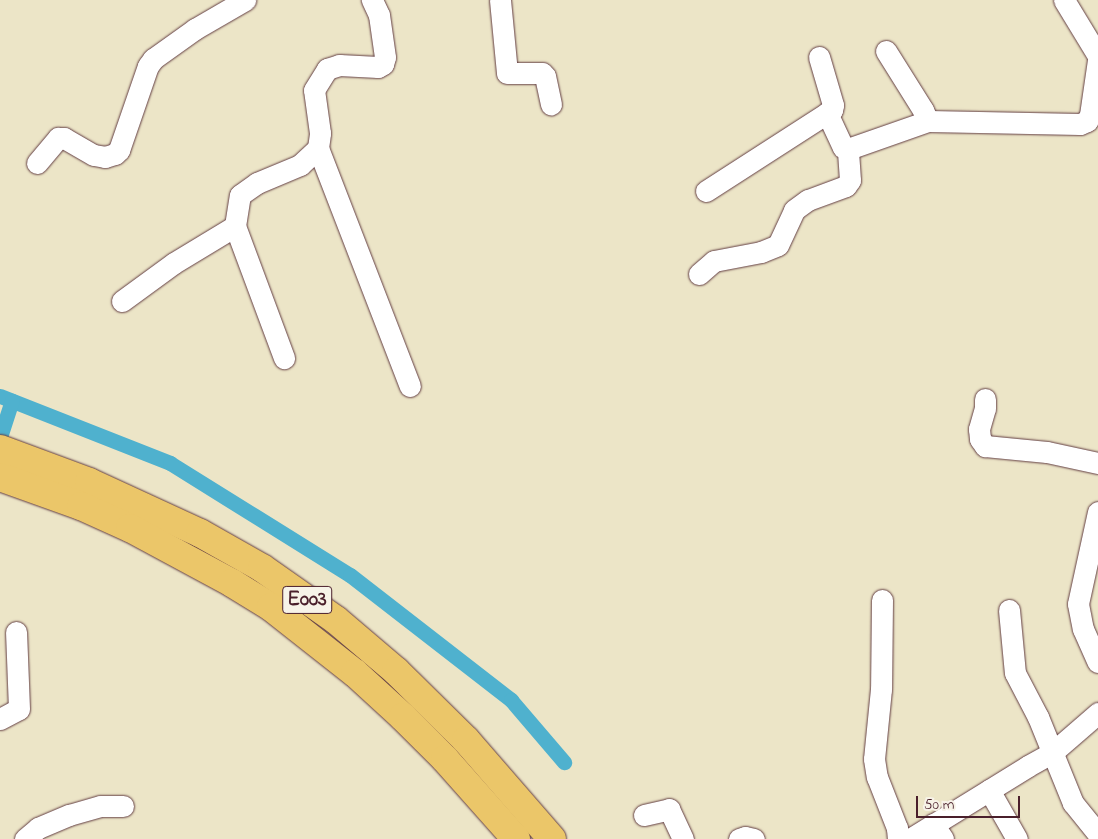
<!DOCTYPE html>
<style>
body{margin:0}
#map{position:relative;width:1098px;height:839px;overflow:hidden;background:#ece5c7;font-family:"Indie Flower",sans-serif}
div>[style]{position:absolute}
.canal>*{height:15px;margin:-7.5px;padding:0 7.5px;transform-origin:7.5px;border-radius:7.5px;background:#4fb1ce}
.roads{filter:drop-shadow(0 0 1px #623d42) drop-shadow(0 0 1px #623d42)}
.minor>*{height:21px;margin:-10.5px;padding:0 10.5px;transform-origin:10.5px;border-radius:10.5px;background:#fff}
.highway>*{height:28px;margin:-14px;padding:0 14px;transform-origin:14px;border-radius:14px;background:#ebc669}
span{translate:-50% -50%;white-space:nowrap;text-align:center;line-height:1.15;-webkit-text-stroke:4px #f7f3e8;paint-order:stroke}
.shield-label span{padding:1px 4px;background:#f7f3e8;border:1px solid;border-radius:4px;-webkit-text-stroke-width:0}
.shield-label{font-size:21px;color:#4a1f2b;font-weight:700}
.scale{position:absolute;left:916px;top:796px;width:104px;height:22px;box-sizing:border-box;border:2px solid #4a1f2b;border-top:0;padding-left:6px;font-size:15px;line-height:18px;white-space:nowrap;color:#4a1f2b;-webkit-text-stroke:4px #f7f3e8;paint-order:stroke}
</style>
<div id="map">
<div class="canal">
<div style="left:0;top:396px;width:183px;rotate:21.5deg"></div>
<div style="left:170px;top:463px;width:212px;rotate:31.9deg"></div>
<div style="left:350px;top:575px;width:204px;rotate:37.8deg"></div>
<div style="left:511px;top:700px;width:82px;rotate:49.5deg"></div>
<div style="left:1px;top:434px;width:35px;rotate:-72deg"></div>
</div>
<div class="roads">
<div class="minor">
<div style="left:500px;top:0;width:73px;rotate:84.5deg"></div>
<div style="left:507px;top:73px;width:35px"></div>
<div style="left:542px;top:73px;width:4px;rotate:45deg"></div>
<div style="left:545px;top:76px;width:29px;rotate:78deg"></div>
<div style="left:1064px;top:0;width:66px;rotate:58.7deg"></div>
<div style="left:886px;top:51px;width:70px;rotate:57.9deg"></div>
<div style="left:923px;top:110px;width:12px;rotate:66deg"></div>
<div style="left:819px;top:57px;width:50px;rotate:73.7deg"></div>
<div style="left:833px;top:105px;width:5px;rotate:101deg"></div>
<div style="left:832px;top:110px;width:6px;rotate:149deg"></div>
<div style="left:318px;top:148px;width:255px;rotate:68.9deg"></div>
<div style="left:37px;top:163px;width:33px;rotate:-50deg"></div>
<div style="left:58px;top:138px;width:6px"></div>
<div style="left:64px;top:138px;width:34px;rotate:30deg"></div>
<div style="left:94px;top:155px;width:11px;rotate:10deg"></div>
<div style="left:105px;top:157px;width:10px;rotate:-17deg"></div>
<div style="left:115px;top:154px;width:6px;rotate:-45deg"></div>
<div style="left:119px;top:150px;width:89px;rotate:-71deg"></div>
<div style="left:148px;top:66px;width:9px;rotate:-54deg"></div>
<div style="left:153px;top:59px;width:52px;rotate:-35.5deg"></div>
<div style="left:195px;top:29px;width:58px;rotate:-30.1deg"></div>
<div style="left:706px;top:191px;width:144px;rotate:-32.8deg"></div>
<div style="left:827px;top:113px;width:38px;rotate:65deg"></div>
<div style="left:843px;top:147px;width:5px;rotate:22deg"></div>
<div style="left:848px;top:149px;width:85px;rotate:-19.3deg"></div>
<div style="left:928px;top:121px;width:152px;rotate:1.1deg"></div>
<div style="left:1080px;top:124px;width:8px;rotate:-23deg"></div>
<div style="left:1087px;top:121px;width:7px;rotate:-63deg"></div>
<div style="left:1090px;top:115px;width:56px;rotate:-81.7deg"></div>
<div style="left:235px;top:226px;width:141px;rotate:69.6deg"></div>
<div style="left:699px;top:274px;width:20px;rotate:-41deg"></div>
<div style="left:714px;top:261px;width:48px;rotate:-10.8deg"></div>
<div style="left:761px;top:252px;width:18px;rotate:-22deg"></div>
<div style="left:778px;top:245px;width:38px;rotate:-65deg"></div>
<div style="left:794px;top:210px;width:17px;rotate:-36deg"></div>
<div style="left:808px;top:200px;width:40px;rotate:-20.2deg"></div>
<div style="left:846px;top:186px;width:7px;rotate:-56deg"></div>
<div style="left:850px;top:180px;width:31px;rotate:-94deg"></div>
<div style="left:122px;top:301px;width:64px;rotate:-36.2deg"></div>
<div style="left:174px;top:263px;width:71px;rotate:-31.2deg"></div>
<div style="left:235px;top:226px;width:31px;rotate:-81deg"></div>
<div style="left:240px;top:195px;width:21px;rotate:-35deg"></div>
<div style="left:257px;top:183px;width:47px;rotate:-22.7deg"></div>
<div style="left:300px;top:165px;width:25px;rotate:-43deg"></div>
<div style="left:318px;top:148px;width:15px;rotate:-82deg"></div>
<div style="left:320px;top:133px;width:43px;rotate:-97.9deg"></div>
<div style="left:314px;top:90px;width:25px;rotate:-58deg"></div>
<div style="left:327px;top:69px;width:13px;rotate:-18deg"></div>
<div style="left:339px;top:65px;width:39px;rotate:3deg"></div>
<div style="left:378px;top:67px;width:6px;rotate:-31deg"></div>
<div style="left:383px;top:64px;width:7px;rotate:-74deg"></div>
<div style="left:385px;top:57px;width:42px;rotate:-98.1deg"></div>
<div style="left:379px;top:15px;width:17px;rotate:-115deg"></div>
<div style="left:985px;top:399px;width:9px;rotate:90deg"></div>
<div style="left:985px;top:408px;width:22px;rotate:106deg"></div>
<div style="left:979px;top:429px;width:10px;rotate:84deg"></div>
<div style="left:980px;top:439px;width:9px;rotate:54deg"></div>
<div style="left:985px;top:446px;width:62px;rotate:5.5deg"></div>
<div style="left:1047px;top:452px;width:52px;rotate:12.2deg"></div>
<div style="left:1098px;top:512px;width:94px;rotate:102.3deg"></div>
<div style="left:1078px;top:604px;width:25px;rotate:79deg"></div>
<div style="left:1083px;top:629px;width:36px;rotate:66deg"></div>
<div style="left:882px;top:600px;width:89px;rotate:90.6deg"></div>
<div style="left:881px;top:689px;width:70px;rotate:95.7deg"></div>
<div style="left:874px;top:759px;width:18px;rotate:81deg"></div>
<div style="left:877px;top:777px;width:55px;rotate:68.6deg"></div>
<div style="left:897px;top:828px;width:11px;rotate:85deg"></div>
<div style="left:1009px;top:610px;width:63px;rotate:84.6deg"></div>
<div style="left:1015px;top:673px;width:50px;rotate:62.4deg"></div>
<div style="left:1038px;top:717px;width:93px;rotate:67.9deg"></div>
<div style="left:1073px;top:803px;width:40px;rotate:51deg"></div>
<div style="left:0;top:719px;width:21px;rotate:-28deg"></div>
<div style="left:19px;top:709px;width:77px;rotate:-92.2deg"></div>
<div style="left:989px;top:790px;width:56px;rotate:60.3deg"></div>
<div style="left:644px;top:815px;width:26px;rotate:-13deg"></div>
<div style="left:669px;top:809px;width:33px;rotate:65deg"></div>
<div style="left:933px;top:824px;width:18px;rotate:56deg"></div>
<div style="left:25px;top:839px;width:17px;rotate:-40deg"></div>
<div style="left:38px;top:828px;width:34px;rotate:-23deg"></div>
<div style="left:69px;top:815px;width:33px;rotate:-16deg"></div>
<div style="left:101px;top:806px;width:22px"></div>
<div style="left:739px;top:839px;width:6px;rotate:-18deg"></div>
<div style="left:745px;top:837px;width:9px;rotate:13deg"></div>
<div style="left:910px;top:839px;width:139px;rotate:-31.7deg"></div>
<div style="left:1028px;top:766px;width:29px;rotate:-29deg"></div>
<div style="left:1053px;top:752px;width:60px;rotate:-40.9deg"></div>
</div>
<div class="highway">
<div style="left:0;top:449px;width:95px;rotate:20.3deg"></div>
<div style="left:89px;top:482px;width:122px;rotate:24.7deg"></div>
<div style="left:200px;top:533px;width:71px;rotate:29.4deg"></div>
<div style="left:262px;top:568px;width:90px;rotate:35.1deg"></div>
<div style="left:336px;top:620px;width:79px;rotate:40.4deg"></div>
<div style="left:396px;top:671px;width:98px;rotate:44.6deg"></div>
<div style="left:466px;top:740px;width:131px;rotate:49deg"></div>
<div style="left:0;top:477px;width:86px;rotate:19.7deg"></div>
<div style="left:81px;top:506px;width:54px;rotate:24.2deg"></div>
<div style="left:130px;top:528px;width:116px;rotate:28.3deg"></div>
<div style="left:232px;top:583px;width:46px;rotate:31.6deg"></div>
<div style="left:271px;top:607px;width:107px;rotate:38.2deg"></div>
<div style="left:355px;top:673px;width:65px;rotate:42.5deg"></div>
<div style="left:403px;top:717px;width:59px;rotate:45deg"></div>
<div style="left:445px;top:759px;width:107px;rotate:48.4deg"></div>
</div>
</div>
<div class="shield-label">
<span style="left:307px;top:600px">E003</span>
</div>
<div class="scale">50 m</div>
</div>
